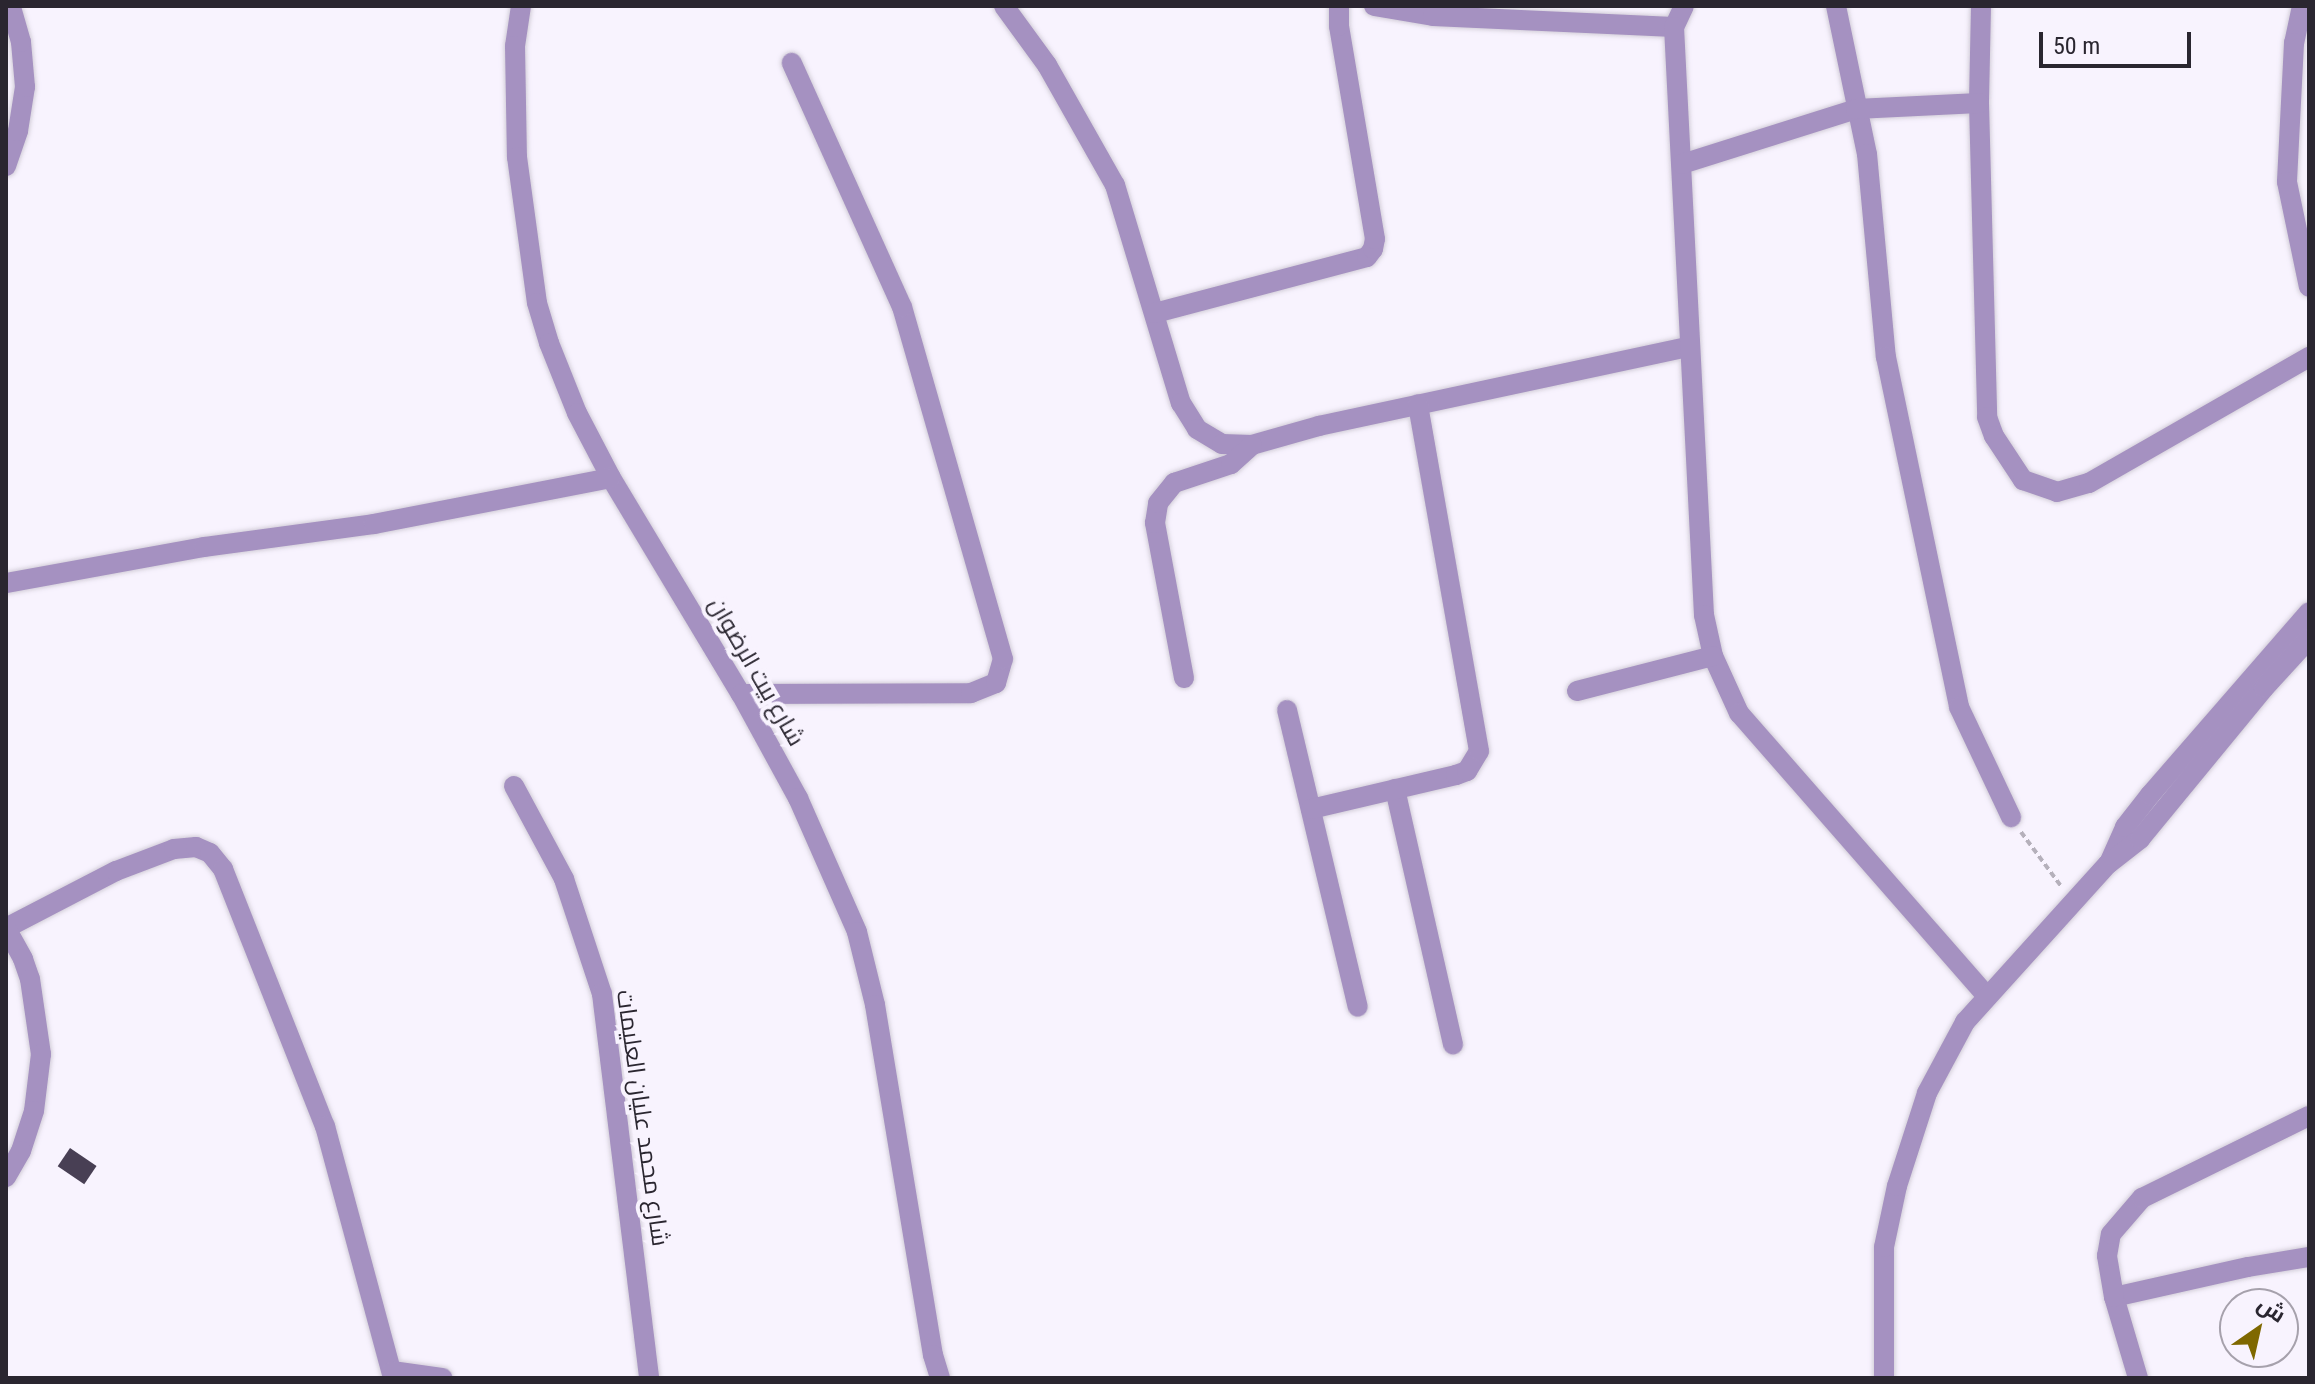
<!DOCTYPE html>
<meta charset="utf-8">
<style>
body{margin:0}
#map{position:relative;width:2315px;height:1384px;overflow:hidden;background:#f8f3fe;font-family:"Roboto Condensed",Cairo,sans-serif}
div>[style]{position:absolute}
.building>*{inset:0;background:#483f54;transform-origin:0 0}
.path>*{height:4px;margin-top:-2px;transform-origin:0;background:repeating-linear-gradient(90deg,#b5b0bb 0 6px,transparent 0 10px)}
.roads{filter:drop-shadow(0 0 2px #d3ced9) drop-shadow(0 0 2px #d3ced9)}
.minor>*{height:20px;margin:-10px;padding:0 10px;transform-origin:10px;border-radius:10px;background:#a591c1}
span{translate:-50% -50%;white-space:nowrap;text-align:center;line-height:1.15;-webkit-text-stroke:8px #f8f3fe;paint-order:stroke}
.street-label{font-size:24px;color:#2a2630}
.frame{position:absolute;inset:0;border:8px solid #2a2630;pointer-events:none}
.north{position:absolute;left:2219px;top:1288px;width:80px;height:80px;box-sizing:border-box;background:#f8f3fe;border:2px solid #a6a1ac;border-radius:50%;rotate:34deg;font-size:22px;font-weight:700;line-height:32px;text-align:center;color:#2a2630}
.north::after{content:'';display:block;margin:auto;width:28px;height:36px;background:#7f6800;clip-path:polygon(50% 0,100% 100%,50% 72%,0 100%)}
.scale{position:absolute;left:2039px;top:32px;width:152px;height:36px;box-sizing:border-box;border:4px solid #2a2630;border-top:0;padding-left:10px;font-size:24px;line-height:28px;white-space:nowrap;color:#2a2630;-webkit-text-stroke:6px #f8f3fe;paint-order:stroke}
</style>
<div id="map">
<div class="building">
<div style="left:70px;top:1148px;width:32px;height:22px;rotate:34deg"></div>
</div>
<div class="path">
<div style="left:2021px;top:832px;width:67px;rotate:53.5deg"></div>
</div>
<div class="roads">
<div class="minor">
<div style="left:521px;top:6px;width:40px;rotate:98.5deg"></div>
<div style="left:515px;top:46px;width:111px;rotate:89deg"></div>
<div style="left:517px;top:157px;width:147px;rotate:82.2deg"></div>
<div style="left:537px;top:303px;width:42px;rotate:73.3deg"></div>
<div style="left:549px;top:343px;width:75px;rotate:68.2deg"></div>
<div style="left:577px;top:413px;width:73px;rotate:62.4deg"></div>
<div style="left:611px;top:478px;width:252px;rotate:59deg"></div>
<div style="left:741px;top:694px;width:119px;rotate:61.3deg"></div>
<div style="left:798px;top:798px;width:146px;rotate:66.2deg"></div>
<div style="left:857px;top:932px;width:75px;rotate:76.1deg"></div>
<div style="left:875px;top:1005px;width:355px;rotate:80.6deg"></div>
<div style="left:933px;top:1355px;width:24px;rotate:73deg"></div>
<div style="left:1004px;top:6px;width:73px;rotate:53.9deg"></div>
<div style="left:1047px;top:65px;width:138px;rotate:60.5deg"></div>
<div style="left:1115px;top:185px;width:228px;rotate:73.2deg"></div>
<div style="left:1181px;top:403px;width:31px;rotate:58deg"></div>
<div style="left:1197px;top:429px;width:29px;rotate:31deg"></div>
<div style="left:1222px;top:444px;width:30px;rotate:2deg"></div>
<div style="left:1252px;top:445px;width:70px;rotate:-15.8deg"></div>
<div style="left:1319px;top:426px;width:377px;rotate:-12.1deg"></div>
<div style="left:1374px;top:6px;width:60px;rotate:9.6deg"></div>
<div style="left:1433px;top:16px;width:241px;rotate:2.6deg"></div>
<div style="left:1684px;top:6px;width:23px;rotate:115deg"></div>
<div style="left:1674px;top:27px;width:589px;rotate:87.08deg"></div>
<div style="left:1704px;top:615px;width:42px;rotate:77.6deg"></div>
<div style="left:1713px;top:656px;width:63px;rotate:65.5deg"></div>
<div style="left:1739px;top:713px;width:375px;rotate:48.8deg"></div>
<div style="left:1836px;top:6px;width:151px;rotate:78.2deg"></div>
<div style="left:1867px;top:154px;width:204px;rotate:84.7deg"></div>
<div style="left:1886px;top:357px;width:358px;rotate:78.2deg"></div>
<div style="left:1959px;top:707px;width:122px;rotate:64.7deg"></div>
<div style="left:1981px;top:6px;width:97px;rotate:91.2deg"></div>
<div style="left:1979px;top:103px;width:314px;rotate:88.5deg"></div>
<div style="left:1987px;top:417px;width:20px;rotate:70deg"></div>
<div style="left:1994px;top:436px;width:53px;rotate:56.6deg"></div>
<div style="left:2023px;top:480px;width:36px;rotate:19deg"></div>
<div style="left:2057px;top:492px;width:33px;rotate:-16deg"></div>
<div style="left:2089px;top:483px;width:254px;rotate:-29.8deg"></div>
<div style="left:2302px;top:6px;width:38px;rotate:102deg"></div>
<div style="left:2294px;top:43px;width:139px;rotate:92.9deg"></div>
<div style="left:2287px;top:182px;width:107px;rotate:78.2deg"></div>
<div style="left:1682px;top:164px;width:182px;rotate:-17.5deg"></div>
<div style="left:1856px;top:109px;width:123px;rotate:-2.8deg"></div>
<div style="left:6px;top:166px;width:37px;rotate:-71deg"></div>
<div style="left:18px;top:131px;width:45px;rotate:-81deg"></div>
<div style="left:25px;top:87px;width:45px;rotate:-95.1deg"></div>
<div style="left:21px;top:42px;width:37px;rotate:-106deg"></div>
<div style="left:1155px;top:313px;width:219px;rotate:-14.8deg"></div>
<div style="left:1367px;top:257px;width:10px;rotate:-53deg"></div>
<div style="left:1373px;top:249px;width:10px;rotate:-79deg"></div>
<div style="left:1375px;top:239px;width:216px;rotate:-99.6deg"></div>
<div style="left:1339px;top:26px;width:20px;rotate:-90deg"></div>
<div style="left:6px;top:583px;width:201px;rotate:-10.3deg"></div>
<div style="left:204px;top:547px;width:172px;rotate:-7.7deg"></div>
<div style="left:374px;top:524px;width:241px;rotate:-11deg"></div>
<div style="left:1184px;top:678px;width:158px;rotate:-100.6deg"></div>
<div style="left:1155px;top:523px;width:20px;rotate:-81deg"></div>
<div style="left:1158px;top:503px;width:26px;rotate:-51deg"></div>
<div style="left:1174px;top:483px;width:60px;rotate:-18.4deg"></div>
<div style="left:1231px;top:464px;width:28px;rotate:-42deg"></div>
<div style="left:1577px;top:691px;width:140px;rotate:-14.4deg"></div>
<div style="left:741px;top:694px;width:230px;rotate:-0.2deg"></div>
<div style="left:971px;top:693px;width:27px;rotate:-22deg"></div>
<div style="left:996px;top:683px;width:25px;rotate:-74deg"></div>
<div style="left:1003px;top:659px;width:366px;rotate:-106deg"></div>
<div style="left:902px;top:307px;width:268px;rotate:-114.3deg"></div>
<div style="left:1287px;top:710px;width:305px;rotate:76.6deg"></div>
<div style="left:514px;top:786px;width:106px;rotate:61.7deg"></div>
<div style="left:564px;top:879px;width:121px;rotate:71.7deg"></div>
<div style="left:602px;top:994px;width:387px;rotate:83deg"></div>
<div style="left:1395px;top:789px;width:262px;rotate:77.2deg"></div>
<div style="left:1311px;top:809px;width:149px;rotate:-13.2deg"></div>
<div style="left:1456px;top:775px;width:12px;rotate:-20deg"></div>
<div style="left:1467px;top:771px;width:23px;rotate:-59deg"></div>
<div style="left:1479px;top:751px;width:352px;rotate:-100deg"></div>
<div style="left:2110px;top:861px;width:37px;rotate:-66deg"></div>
<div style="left:2125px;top:827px;width:41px;rotate:-52deg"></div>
<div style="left:2150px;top:795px;width:242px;rotate:-49deg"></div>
<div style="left:6px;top:928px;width:124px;rotate:-27.4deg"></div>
<div style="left:116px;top:871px;width:62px;rotate:-20.8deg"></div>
<div style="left:174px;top:849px;width:22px;rotate:-5deg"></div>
<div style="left:196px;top:847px;width:15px;rotate:23deg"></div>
<div style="left:210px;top:853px;width:21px;rotate:51deg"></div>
<div style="left:223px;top:869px;width:277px;rotate:68.4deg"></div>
<div style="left:325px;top:1126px;width:261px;rotate:74.9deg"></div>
<div style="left:6px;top:928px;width:35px;rotate:61deg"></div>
<div style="left:23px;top:959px;width:21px;rotate:71deg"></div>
<div style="left:30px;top:979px;width:76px;rotate:81.7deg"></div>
<div style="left:41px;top:1054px;width:57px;rotate:97deg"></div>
<div style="left:34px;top:1111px;width:42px;rotate:108deg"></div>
<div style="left:21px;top:1151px;width:30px;rotate:120deg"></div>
<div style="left:2114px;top:1297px;width:137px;rotate:-12.6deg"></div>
<div style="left:2248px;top:1267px;width:62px;rotate:-9.3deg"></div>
<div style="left:393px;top:1371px;width:50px;rotate:8deg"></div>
<div style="left:1884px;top:1378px;width:131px;rotate:-90deg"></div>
<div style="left:1884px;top:1247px;width:62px;rotate:-78deg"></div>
<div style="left:1897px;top:1186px;width:98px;rotate:-72.1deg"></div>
<div style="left:1927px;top:1093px;width:81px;rotate:-61.8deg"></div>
<div style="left:1965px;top:1022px;width:213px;rotate:-47.9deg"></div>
<div style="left:2108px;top:864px;width:41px;rotate:-38deg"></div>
<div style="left:2140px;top:839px;width:195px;rotate:-50.6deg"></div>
<div style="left:2264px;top:688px;width:67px;rotate:-47.4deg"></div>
<div style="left:2138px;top:1378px;width:84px;rotate:-106.5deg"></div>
<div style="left:2114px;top:1297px;width:42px;rotate:-99.7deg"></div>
<div style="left:2107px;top:1256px;width:22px;rotate:-80deg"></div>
<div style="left:2111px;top:1234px;width:48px;rotate:-49.3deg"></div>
<div style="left:2142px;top:1198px;width:186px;rotate:-26.2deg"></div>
</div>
</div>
<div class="street-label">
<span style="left:756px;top:672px;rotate:60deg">شارع بيت الرضوان</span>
<span style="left:642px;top:1118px;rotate:82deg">شارع محمد عليان العليمات</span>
</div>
<div class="frame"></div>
<div class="north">ش</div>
<div class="scale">50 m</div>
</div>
